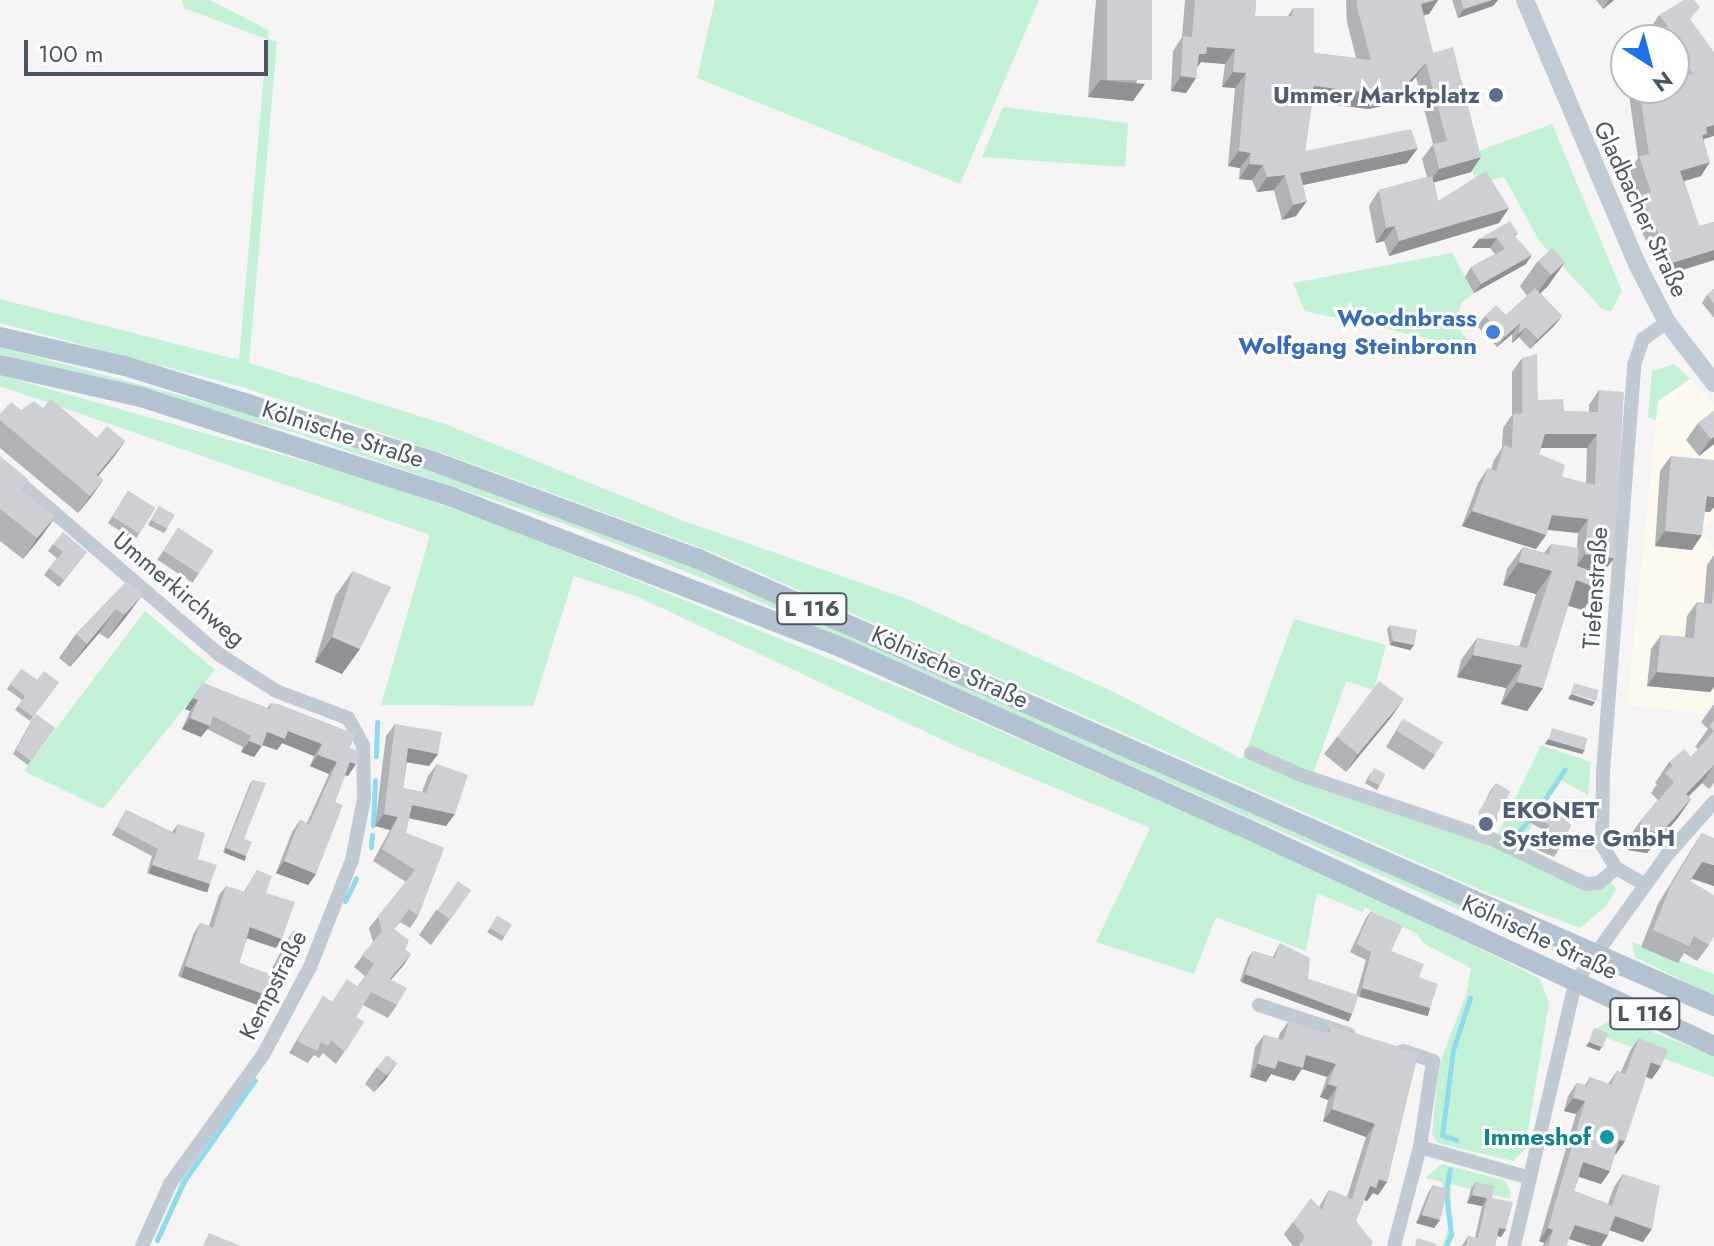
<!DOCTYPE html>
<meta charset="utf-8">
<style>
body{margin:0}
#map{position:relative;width:1714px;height:1246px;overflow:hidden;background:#f5f3f3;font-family:Jost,sans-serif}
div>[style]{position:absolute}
.commercial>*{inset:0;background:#fdf9ef}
.green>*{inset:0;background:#c3f1d5}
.stream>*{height:5px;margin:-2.5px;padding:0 2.5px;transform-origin:2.5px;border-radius:2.5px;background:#90daee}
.street>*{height:14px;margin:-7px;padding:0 7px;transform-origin:7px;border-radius:7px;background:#c1cad2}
.secondary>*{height:18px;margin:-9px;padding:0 9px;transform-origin:9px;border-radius:9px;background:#c1cbd6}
.primary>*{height:20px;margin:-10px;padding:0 10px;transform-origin:10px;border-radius:10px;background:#b3c2d1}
.wall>*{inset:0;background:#b0b2b7;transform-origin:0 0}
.shaded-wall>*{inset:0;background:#909195;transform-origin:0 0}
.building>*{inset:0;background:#cdcfd5;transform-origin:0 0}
.dots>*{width:22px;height:22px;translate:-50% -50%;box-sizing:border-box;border:4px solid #fff;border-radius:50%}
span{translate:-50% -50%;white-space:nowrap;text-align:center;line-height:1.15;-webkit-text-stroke:6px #fff;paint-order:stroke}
.shield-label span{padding:2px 6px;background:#fff;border:2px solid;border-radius:6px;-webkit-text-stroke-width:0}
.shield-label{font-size:22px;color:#4a5661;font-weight:700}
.service-label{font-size:24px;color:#4e5e75;font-weight:700}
.right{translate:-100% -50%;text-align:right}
.left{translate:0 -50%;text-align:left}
.street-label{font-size:24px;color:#4a5661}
.shop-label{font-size:24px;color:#366cbe;font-weight:700}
.culture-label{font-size:24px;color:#0d838f;font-weight:700}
.north{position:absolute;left:1610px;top:24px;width:80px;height:80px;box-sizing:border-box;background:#fff;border:2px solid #b7bbc0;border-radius:50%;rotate:144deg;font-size:22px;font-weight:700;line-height:32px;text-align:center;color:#4a5661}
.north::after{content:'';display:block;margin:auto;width:28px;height:36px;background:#1a73e8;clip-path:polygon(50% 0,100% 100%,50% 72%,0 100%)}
.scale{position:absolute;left:24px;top:40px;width:244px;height:36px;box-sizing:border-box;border:4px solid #4a5661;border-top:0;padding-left:10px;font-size:24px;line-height:28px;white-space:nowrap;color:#4a5661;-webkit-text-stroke:6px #fff;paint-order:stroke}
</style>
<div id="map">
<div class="commercial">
<div style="clip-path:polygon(1690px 379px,1714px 406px,1714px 519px,1702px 532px,1714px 547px,1714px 701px,1702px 714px,1627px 705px,1658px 401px)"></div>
</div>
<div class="green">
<div style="clip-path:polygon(182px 0,210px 0,268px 30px,268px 39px,277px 42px,249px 363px,445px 424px,684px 521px,907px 599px,1118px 694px,1242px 759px,1244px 756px,1493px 845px,1575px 885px,1595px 891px,1610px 882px,1616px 889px,1607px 905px,1580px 928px,1483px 891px,712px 552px,445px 454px,242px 387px,0 323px,0 299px,239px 360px,267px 39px,184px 8px)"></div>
<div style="clip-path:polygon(715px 0,1039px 0,960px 184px,697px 78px)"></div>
<div style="clip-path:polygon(1003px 107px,1128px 123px,1125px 167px,982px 157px)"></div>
<div style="clip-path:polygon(1552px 124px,1622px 291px,1611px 311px,1602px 309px,1540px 242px,1504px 177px,1477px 184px,1467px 155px)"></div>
<div style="clip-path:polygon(1452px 253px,1474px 293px,1461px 303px,1456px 326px,1476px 349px,1305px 311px,1293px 283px)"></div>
<div style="clip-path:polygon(0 347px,290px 425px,563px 516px,737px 584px,1558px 948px,1555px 952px,730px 589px,568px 525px,292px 432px,0 354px)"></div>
<div style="clip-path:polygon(1674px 364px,1690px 379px,1658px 401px,1656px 420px,1648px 417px,1652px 371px)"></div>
<div style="clip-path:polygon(0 375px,370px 480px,502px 526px,914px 693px,1326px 874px,1519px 968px,1540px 979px,1549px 1003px,1525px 1149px,1513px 1161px,1438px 1143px,1432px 1134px,1439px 1065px,1466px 995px,1471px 968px,1423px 943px,1417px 934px,1365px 907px,1362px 912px,1317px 893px,1306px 951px,1216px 917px,1194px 974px,1096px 942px,1150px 828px,960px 748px,638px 597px,574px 576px,533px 706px,381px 705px,430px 535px,0 386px)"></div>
<div style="clip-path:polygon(145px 611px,215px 670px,103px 809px,24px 771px)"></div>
<div style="clip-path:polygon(1294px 619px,1386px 645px,1374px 690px,1346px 681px,1313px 774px,1248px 746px)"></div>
<div style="clip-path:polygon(1541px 745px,1591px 762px,1588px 795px,1559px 779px,1520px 846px,1497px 836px)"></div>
<div style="clip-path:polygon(1632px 942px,1714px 974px,1714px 996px,1635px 957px)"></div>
<div style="clip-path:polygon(1609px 1021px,1645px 1029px,1714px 1056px,1714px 1077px,1590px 1032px)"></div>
<div style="clip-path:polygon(254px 1077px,258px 1080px,186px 1183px,159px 1243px,154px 1241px,182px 1179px)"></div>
<div style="clip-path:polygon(1442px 1164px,1504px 1180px,1511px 1192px,1510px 1199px,1451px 1184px,1450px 1246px,1442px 1246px,1448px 1229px,1442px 1182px,1425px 1178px)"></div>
</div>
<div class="stream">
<div style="left:376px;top:756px;width:34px;rotate:-88deg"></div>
<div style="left:1537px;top:811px;width:50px;rotate:-56.3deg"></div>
<div style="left:373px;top:825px;width:45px;rotate:-87.5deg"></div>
<div style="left:1513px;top:839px;width:27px;rotate:-51deg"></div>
<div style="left:371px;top:847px;width:12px;rotate:-85deg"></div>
<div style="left:345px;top:901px;width:25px;rotate:-64deg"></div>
<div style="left:1456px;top:1140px;width:15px;rotate:-160deg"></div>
<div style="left:1442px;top:1135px;width:86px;rotate:-82.6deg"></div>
<div style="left:1453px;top:1050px;width:55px;rotate:-71.9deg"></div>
<div style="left:157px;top:1240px;width:65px;rotate:-65.4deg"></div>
<div style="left:184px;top:1181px;width:123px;rotate:-54.9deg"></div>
<div style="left:1446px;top:1246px;width:13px;rotate:-67deg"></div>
<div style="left:1451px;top:1234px;width:43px;rotate:-96.6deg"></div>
<div style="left:1446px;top:1191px;width:22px;rotate:-80deg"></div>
</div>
<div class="street">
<div style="left:0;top:466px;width:290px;rotate:40.7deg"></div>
<div style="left:220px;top:655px;width:67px;rotate:32.7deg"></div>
<div style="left:276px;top:691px;width:77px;rotate:20.6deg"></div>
<div style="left:348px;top:718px;width:31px;rotate:61deg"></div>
<div style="left:363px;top:745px;width:54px;rotate:88.9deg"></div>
<div style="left:364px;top:799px;width:62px;rotate:101.1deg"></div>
<div style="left:352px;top:860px;width:115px;rotate:111.4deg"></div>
<div style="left:310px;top:967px;width:100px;rotate:118.1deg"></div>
<div style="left:263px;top:1055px;width:159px;rotate:125.8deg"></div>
<div style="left:170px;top:1184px;width:68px;rotate:114.3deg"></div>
<div style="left:1251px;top:753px;width:55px;rotate:23.7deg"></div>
<div style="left:1301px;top:775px;width:201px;rotate:18.5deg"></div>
<div style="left:1492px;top:839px;width:104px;rotate:25.6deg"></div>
<div style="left:1586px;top:884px;width:13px;rotate:-4deg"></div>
<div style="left:1599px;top:883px;width:23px;rotate:-41deg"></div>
<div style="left:1644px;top:884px;width:32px;rotate:-150deg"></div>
<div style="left:1616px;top:868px;width:27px;rotate:-121deg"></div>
<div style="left:1602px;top:845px;width:73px;rotate:-89.2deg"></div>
<div style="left:1603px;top:772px;width:408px;rotate:-85.6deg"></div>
<div style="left:1634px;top:365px;width:28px;rotate:-71deg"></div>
<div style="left:1643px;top:339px;width:29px;rotate:-35deg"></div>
<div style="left:1259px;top:1005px;width:94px;rotate:18deg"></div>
<div style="left:1403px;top:1051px;width:32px;rotate:18deg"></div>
<div style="left:1433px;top:1061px;width:87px;rotate:98.6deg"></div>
<div style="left:1394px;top:1246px;width:102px;rotate:-75.3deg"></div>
<div style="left:1420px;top:1147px;width:114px;rotate:15.7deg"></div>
<div style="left:1514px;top:1246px;width:270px;rotate:-76.9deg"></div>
<div style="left:1575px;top:983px;width:158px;rotate:-54.3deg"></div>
<div style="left:1667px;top:855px;width:71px;rotate:-48.4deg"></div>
</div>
<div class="secondary">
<div style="left:1525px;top:0;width:287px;rotate:67deg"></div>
<div style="left:1637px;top:264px;width:65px;rotate:62.7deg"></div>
<div style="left:1667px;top:322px;width:77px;rotate:52.4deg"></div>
</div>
<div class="primary">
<div style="left:0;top:337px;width:128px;rotate:13.1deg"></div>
<div style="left:125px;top:366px;width:321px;rotate:17.2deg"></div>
<div style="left:432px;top:461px;width:281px;rotate:20.2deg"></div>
<div style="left:696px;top:558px;width:1112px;rotate:23.75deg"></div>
<div style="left:0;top:365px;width:145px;rotate:12.8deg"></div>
<div style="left:141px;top:397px;width:327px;rotate:17.8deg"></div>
<div style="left:452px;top:497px;width:412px;rotate:21.1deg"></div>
<div style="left:836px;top:645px;width:441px;rotate:24.1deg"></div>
<div style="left:1239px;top:825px;width:524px;rotate:24.95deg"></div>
</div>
<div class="wall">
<div style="clip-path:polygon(1096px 0,1152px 0,1133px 101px,1088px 97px)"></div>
<div style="clip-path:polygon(1185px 0,1256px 0,1255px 16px,1288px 16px,1293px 8px,1314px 53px,1356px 58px,1347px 22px,1346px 0,1438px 0,1429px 14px,1423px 15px,1433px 53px,1471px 172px,1434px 182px,1438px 201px,1499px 223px,1389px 256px,1384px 241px,1376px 243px,1369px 206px,1379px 190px,1427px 177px,1422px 159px,1433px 144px,1416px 77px,1391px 104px,1369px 109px,1312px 102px,1305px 151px,1407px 163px,1303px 185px,1296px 216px,1282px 220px,1274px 190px,1257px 192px,1252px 180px,1239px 179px,1240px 168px,1228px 166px,1235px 88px,1222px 87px,1225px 64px,1201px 62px,1197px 67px,1196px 78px,1186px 93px,1171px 91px,1173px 51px,1182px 37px)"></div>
<div style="clip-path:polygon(1452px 0,1498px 0,1493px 6px,1458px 18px)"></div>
<div style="clip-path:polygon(1596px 0,1614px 0,1603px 9px)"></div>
<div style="clip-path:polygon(1659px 15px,1691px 20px,1704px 139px,1701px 176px,1684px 181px,1699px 226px,1714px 222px,1714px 260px,1663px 276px,1631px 209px,1639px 198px,1630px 170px,1638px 158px,1629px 95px,1634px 88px,1674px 88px,1677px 76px,1674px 72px,1674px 40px,1653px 40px,1656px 36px,1650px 29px)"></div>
<div style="clip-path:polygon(1518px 233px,1515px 236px,1526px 264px,1474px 293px,1465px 277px,1471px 267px,1495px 254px,1490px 248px,1472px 248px,1479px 239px)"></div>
<div style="clip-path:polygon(1538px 261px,1565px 262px,1547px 287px,1540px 293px,1562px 316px,1554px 326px,1530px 349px,1519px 337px,1512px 343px,1512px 334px,1497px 347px,1477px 326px,1485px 316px,1506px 315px,1527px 296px,1520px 286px)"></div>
<div style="clip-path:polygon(1714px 289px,1714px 318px,1702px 303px,1707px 295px)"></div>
<div style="clip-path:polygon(evenodd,1522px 358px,1538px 400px,1564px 411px,1589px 412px,1589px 405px,1599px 390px,1604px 572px,1588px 570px,1583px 610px,1568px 606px,1543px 688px,1527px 711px,1501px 704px,1506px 688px,1457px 677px,1461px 660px,1477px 638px,1519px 647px,1536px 594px,1503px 585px,1507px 569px,1523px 547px,1544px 553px,1551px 544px,1577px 548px,1578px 533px,1548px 530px,1546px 535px,1536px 549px,1462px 526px,1478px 483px,1488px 468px,1491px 470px,1494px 460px,1502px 448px,1503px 428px,1512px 415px,1512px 372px,1522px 358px,1541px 448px,1587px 448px,1586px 483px,1562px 477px,1539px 454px,1541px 448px)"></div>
<div style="clip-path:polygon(43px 408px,97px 438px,125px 441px,113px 458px,98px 476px,103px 480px,91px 497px,78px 513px,0 448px,0 414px,21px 410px)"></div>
<div style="clip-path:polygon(1714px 411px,1714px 444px,1699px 456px,1686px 440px,1698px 423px)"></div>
<div style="clip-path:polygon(0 456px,21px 490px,56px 516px,41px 537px,23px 559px,0 541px)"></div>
<div style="clip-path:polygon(1671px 456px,1710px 512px,1705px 512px,1692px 550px,1655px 546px,1660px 471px)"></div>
<div style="left:128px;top:491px;width:32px;height:38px;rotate:32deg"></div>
<div style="clip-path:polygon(159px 506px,167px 529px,164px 533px,148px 525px)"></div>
<div style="left:178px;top:528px;width:42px;height:38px;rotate:33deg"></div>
<div style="clip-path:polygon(53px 544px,87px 552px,59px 587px,44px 575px,57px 558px,48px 551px)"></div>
<div style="clip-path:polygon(1714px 555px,1714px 687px,1710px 692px,1647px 686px,1651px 649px,1661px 635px,1685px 637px,1687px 616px,1697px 602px,1704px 603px,1707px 565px)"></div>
<div style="clip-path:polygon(353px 571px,342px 674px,315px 662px,335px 596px)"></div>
<div style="clip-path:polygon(127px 581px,126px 617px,108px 639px,99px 633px,70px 667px,59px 658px,76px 634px)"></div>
<div style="clip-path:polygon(1390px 625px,1414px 645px,1410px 650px,1390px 645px,1387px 629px)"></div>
<div style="clip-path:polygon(21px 669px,37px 680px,59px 682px,30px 721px,15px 710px,22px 700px,7px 689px)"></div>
<div style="clip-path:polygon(203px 683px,267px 708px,271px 703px,350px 748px,348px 776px,345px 775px,335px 802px,316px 874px,308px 885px,276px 873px,292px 832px,300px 820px,307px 823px,329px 774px,310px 766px,314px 756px,282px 743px,277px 750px,262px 745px,254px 757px,241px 752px,243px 747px,207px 729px,201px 737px,182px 729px,190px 711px,185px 709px)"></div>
<div style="clip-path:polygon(1714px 704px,1714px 783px,1709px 789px,1702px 783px,1688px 797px,1691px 799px,1677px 819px,1647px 853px,1628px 850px,1627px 840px,1641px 820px,1658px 800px,1651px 793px,1657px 784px,1655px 783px,1669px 762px,1691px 757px,1698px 749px,1695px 747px,1708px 729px,1701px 722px)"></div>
<div style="clip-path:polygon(1392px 716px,1346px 772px,1324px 754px,1337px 737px)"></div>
<div style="clip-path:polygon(33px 718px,55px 728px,28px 765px,13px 754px)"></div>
<div style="clip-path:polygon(1403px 719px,1435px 755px,1424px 770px,1386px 747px)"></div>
<div style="clip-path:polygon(395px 724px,438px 754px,429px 766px,407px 762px,403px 788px,422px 792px,428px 776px,437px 764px,446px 826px,409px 818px,406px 833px,444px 848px,418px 916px,410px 928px,400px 922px,394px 929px,405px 950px,411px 954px,391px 979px,397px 1005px,388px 1018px,363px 1005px,356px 1017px,364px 1022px,336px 1064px,323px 1053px,319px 1058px,314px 1055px,308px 1063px,289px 1053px,323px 996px,332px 1002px,358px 986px,365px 976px,354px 967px,373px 942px,369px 928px,406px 882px,373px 861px,390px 830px,375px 826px,386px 736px)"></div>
<div style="clip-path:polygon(1371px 772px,1380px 785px,1377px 790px,1365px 783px)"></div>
<div style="clip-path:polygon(253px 780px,244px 839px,246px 856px,243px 860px,223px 852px,250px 784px)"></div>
<div style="clip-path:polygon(1496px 783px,1497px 821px,1492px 828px,1475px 823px,1490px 791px)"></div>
<div style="clip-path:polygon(1530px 800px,1553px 813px,1559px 805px,1558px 851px,1554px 857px,1536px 849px,1545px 831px,1519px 816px)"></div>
<div style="clip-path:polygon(126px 810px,172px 832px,178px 824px,198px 859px,205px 892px,147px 873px,152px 856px,112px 835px)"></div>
<div style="clip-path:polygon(1702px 833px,1714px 886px,1692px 879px,1690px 881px,1709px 945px,1697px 961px,1684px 953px,1678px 963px,1641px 947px,1658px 904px,1691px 850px)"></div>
<div style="clip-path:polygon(257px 870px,266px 893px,276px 948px,247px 938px,239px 963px,269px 974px,287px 940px,294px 930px,275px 998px,268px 1008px,178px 976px,194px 933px,200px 923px,209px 926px,219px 895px,226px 886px,244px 892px)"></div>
<div style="clip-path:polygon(436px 910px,453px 915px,431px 945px,419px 935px)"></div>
<div style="clip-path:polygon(1371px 911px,1391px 951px,1419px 977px,1425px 1015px,1358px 996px,1352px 1014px,1347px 1021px,1240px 981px,1248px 958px,1253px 951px,1273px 957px,1280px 943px,1308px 979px,1356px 995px,1366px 960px,1350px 952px,1366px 918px)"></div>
<div style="left:497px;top:916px;width:17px;height:19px;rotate:31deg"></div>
<div style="clip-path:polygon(1289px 1021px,1327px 1032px,1331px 1026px,1418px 1053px,1387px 1182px,1378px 1195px,1373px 1193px,1367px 1201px,1364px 1200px,1356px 1221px,1371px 1246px,1293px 1246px,1284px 1234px,1293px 1222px,1319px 1207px,1329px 1190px,1347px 1197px,1366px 1137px,1323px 1121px,1328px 1100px,1320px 1097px,1327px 1077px,1302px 1069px,1294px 1081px,1271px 1074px,1266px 1082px,1250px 1077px,1255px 1047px,1264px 1035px,1278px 1039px,1280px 1033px)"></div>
<div style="clip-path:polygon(1639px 1038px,1652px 1079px,1646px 1077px,1625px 1141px,1616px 1154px,1615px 1154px,1610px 1171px,1601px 1184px,1579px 1177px,1574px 1191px,1608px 1204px,1614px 1187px,1623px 1174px,1643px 1242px,1610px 1230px,1608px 1235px,1601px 1246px,1591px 1246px,1569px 1239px,1566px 1246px,1543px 1246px,1544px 1243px,1539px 1241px,1576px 1114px,1564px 1111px,1568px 1096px,1577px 1083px,1585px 1085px,1590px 1077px,1608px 1084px,1617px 1071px,1621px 1072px,1630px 1051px)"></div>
<div style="clip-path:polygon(397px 1063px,385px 1080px,374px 1092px,365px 1084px,377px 1067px)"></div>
<div style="clip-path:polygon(1476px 1182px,1492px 1198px,1506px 1229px,1501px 1237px,1497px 1236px,1495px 1246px,1462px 1246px,1468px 1236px,1475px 1238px,1482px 1206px,1467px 1203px,1471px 1189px)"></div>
<div style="clip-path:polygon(1433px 1185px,1440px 1220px,1434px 1228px,1416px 1223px,1428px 1193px)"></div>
</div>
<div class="shaded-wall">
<div style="clip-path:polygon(1435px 0,1438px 0,1429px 14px,1410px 19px,1421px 4px)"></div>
<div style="clip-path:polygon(1492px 0,1498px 0,1493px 6px,1458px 18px,1464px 9px)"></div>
<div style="clip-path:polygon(1609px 0,1614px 0,1603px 9px)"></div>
<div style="clip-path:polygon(1207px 47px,1235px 49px,1225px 64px,1201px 62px,1196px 69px,1199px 54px)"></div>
<div style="clip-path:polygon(1426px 63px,1416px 77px,1391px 104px,1369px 109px,1303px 101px,1314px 86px)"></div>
<div style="clip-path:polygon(1233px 72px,1246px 73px,1235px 88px,1222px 87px)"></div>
<div style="clip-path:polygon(1181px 76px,1196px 78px,1186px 93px,1171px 91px)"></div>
<div style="clip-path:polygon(1100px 80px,1145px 84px,1133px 101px,1088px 97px)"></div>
<div style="clip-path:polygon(1714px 125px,1714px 136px,1704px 139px,1698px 148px,1706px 127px)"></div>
<div style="clip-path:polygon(1418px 148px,1407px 163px,1289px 188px,1300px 173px)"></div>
<div style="clip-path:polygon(1239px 151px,1251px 153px,1240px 168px,1228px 166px)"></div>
<div style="clip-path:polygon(1481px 157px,1471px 172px,1429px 184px,1439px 169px)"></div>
<div style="clip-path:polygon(1710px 162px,1701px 176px,1671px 185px,1680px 171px)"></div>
<div style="clip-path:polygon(1249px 164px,1263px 165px,1252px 180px,1239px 179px)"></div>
<div style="clip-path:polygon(1285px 175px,1274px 190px,1257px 192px,1267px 177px)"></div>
<div style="clip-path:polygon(1307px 201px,1296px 216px,1282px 220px,1293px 205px)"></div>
<div style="clip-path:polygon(1509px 208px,1499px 223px,1389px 256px,1399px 241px)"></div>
<div style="clip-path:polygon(1395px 226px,1384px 241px,1376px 243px,1386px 228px)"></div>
<div style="clip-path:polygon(1497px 238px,1490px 248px,1472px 248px,1479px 239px)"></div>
<div style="clip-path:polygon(1714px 250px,1714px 260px,1663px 276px,1672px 263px)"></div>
<div style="clip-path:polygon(1532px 255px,1526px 264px,1474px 293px,1481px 284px)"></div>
<div style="clip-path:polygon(1565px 262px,1547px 287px,1531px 302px,1549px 277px)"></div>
<div style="clip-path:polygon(1562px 316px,1554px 326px,1530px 349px,1538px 339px)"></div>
<div style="clip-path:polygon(1520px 323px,1512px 334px,1497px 347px,1505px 337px)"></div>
<div style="clip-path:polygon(1526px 327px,1519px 337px,1512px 343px,1519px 333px)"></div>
<div style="clip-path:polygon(1545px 434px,1597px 434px,1587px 448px,1535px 448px)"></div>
<div style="clip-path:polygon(1714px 437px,1714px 444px,1699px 456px,1711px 439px)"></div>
<div style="clip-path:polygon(125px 441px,113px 458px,85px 492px,97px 475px)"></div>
<div style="clip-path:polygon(103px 480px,91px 497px,78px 513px,90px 496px)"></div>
<div style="clip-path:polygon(1707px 496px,1714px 497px,1714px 507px,1710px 512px,1696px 511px)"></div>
<div style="clip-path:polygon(1472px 511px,1546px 535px,1536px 549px,1462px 526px)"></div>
<div style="clip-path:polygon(1552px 515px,1588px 519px,1578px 533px,1542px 529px)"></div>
<div style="clip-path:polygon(56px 516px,41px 537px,23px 559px,37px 538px)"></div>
<div style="clip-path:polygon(1665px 531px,1702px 535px,1692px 550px,1655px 546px)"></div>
<div style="clip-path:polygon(1585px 554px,1614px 558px,1604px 572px,1575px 568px)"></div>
<div style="clip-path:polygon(1519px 562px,1552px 571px,1536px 594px,1503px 585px)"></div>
<div style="clip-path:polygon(1576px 580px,1599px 588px,1583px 610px,1560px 603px)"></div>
<div style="clip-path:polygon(143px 594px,126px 617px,108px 639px,124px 615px)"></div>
<div style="clip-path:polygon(116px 609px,99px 633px,70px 667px,87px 644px)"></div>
<div style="clip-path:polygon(332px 637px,360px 649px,342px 674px,315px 662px)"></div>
<div style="clip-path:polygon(1393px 641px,1414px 645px,1410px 650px,1390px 645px)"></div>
<div style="clip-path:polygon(1473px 655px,1522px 665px,1506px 688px,1457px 677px)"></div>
<div style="clip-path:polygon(1657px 672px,1714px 677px,1714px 687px,1710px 692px,1647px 686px)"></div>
<div style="clip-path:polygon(1517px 682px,1543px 688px,1527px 711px,1501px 704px)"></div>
<div style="clip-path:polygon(1571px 694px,1595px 702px,1592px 706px,1568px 699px)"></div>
<div style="clip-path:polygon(193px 698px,198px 700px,190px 711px,185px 709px)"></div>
<div style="clip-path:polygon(1404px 699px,1392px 716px,1346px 772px,1358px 754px)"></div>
<div style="clip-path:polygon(190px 718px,210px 726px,201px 737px,182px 729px)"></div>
<div style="clip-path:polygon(288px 731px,322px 744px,314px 756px,282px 743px,277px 750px,259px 744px,267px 732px)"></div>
<div style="clip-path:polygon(1548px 739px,1585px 750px,1582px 754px,1545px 744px)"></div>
<div style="clip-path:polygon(249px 741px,262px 746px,254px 757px,241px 752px)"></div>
<div style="clip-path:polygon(408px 748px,438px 754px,429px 766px,400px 761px)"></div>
<div style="clip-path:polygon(318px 755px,337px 762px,329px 774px,310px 766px)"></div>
<div style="clip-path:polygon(350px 762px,356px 764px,348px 776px,342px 774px)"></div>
<div style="clip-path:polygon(1714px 765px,1702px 783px,1683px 801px,1686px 794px)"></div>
<div style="clip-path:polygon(1691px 799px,1677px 819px,1647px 853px,1628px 850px,1642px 830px)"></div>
<div style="clip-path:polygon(412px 805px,455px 814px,446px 826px,403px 817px)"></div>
<div style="clip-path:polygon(384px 814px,398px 817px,390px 830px,375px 826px)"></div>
<div style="clip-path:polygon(1481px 815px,1497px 821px,1492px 828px,1475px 823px)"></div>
<div style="left:226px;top:848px;width:22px;height:5px;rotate:22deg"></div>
<div style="clip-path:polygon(284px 861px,316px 874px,308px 885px,276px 873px)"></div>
<div style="clip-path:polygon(1702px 862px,1714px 865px,1714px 886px,1691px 878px)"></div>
<div style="left:152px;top:865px;width:61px;height:9px;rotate:18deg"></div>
<div style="clip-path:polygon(250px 927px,282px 939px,276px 948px,243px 937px)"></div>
<div style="clip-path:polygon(411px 954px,403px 966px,381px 991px,390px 979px)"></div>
<div style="left:185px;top:966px;width:96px;height:12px;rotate:20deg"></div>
<div style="left:1245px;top:974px;width:114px;height:9px;rotate:20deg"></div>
<div style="left:1362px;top:988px;width:71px;height:9px;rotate:16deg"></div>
<div style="clip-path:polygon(1589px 1042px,1602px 1047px,1599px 1051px,1586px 1046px)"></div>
<div style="clip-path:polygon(1306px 1055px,1336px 1064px,1327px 1077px,1302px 1069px,1294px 1081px,1271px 1074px,1266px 1082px,1250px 1077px,1258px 1064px)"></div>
<div style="clip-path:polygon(1651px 1062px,1661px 1066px,1652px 1079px,1642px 1075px)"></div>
<div style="clip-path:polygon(397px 1063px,385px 1080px,374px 1092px,386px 1075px)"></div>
<div style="clip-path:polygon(1328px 1084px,1337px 1087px,1328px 1100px,1320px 1097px)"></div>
<div style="clip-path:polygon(1573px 1098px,1585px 1101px,1576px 1114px,1564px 1111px)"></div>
<div style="clip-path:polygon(1332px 1109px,1375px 1124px,1366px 1137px,1323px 1121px)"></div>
<div style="clip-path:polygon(1619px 1140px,1625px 1141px,1616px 1154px,1610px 1152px)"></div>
<div style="clip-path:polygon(1583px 1162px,1610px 1171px,1601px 1184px,1574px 1175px)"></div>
<div style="clip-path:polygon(1379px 1179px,1387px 1182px,1378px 1195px,1373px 1193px,1367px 1201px,1361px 1199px,1370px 1186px)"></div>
<div style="clip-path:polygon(1472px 1195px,1487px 1198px,1482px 1206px,1467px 1203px)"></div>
<div style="clip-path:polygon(1422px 1215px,1440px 1220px,1434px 1228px,1416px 1223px)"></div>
<div style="clip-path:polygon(1615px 1216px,1652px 1229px,1643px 1242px,1606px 1229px)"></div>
<div style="clip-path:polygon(1575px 1225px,1608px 1235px,1601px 1246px,1591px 1246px,1566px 1238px)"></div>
<div style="clip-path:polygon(1499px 1228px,1506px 1229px,1501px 1237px,1494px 1235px)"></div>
<div style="clip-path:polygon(1548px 1228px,1553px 1230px,1544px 1243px,1539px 1241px)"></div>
</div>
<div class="building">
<div style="left:1107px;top:0;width:45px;height:80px"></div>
<div style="clip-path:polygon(1195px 0,1256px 0,1255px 16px,1292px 16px,1293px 8px,1314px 8px,1314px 53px,1371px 60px,1357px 7px,1357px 0,1435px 0,1421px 4px,1433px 53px,1453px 47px,1481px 157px,1439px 169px,1433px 144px,1447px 141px,1426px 63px,1402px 89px,1379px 94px,1314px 86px,1305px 151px,1411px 129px,1418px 148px,1300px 173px,1307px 201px,1293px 205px,1285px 175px,1267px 177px,1263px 165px,1249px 164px,1251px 153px,1239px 151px,1246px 73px,1233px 72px,1235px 49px,1207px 47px,1206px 54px,1199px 54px,1196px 78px,1181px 76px,1183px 36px,1192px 37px)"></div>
<div style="clip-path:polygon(1461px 0,1492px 0,1464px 9px)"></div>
<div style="clip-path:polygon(1684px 0,1694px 0,1700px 7px,1690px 19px,1714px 52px,1714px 125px,1706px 127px,1707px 134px,1702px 135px,1710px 162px,1680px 171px,1699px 226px,1714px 222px,1714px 250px,1672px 263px,1641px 195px,1651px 192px,1639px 156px,1649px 154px,1639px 88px,1674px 88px,1674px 77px,1693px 74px,1674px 45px,1674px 40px,1660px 40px,1656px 36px,1668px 26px,1659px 15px)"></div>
<div style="clip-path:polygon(1486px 171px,1509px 208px,1399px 241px,1395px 226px,1386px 228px,1379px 190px,1432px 176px,1438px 201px)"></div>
<div style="clip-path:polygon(1510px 221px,1518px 233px,1513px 234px,1532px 255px,1481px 284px,1471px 267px,1505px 249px,1497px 238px,1479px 239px)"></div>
<div style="left:1552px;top:248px;width:19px;height:19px;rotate:47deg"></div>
<div style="clip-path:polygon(1535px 288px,1562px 316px,1538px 339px,1526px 327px,1519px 333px,1520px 323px,1505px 337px,1485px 316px,1496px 305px,1506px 315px)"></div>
<div style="clip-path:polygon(1714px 289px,1714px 303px,1707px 295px)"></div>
<div style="clip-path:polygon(evenodd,1537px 354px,1538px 400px,1563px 399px,1564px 411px,1598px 412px,1599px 390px,1624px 392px,1614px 558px,1585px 554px,1588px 519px,1552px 515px,1546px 535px,1472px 511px,1488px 468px,1496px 471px,1504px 445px,1512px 448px,1513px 414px,1522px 413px,1522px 358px,1537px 354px,1545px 434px,1597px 434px,1595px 485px,1562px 477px,1565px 465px,1539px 454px,1545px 434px)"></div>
<div style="clip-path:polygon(51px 399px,97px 438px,107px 426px,125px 441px,97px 475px,103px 480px,90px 496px,0 420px,0 414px,11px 402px,21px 410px,34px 401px,43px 408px)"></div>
<div style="clip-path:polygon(1714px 411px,1714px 437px,1711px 439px,1698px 423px)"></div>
<div style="clip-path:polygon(0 456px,29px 480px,21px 490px,56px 516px,37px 538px,0 509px)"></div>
<div style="clip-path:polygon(1671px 456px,1714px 460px,1714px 497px,1707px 496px,1702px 535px,1665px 531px)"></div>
<div style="left:128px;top:491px;width:32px;height:30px;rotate:32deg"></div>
<div style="left:159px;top:506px;width:18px;height:16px;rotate:29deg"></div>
<div style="left:178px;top:528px;width:42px;height:27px;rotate:33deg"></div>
<div style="clip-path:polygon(63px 532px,87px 552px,64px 580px,49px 568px,63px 552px,53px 544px)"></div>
<div style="clip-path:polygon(1551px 544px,1579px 548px,1577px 566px,1603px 575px,1599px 588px,1576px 580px,1543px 688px,1517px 682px,1522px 665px,1473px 655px,1477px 638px,1527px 648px,1552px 571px,1519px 562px,1523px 547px,1549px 555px)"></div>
<div style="clip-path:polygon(353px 571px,391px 587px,360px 649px,332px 637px)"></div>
<div style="clip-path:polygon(127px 581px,143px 594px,124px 615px,116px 609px,87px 644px,76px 634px)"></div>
<div style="clip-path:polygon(1714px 584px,1714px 677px,1657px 672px,1661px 635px,1694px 638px,1697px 602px,1712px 604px)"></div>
<div style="clip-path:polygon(1390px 625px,1417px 630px,1414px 645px,1393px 641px)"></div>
<div style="clip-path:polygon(21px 669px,37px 680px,44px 671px,59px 682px,33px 717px,18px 706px,25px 696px,10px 684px)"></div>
<div style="clip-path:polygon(1379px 681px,1404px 699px,1358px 754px,1337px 737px)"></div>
<div style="clip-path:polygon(203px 683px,269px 709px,271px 703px,278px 704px,355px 734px,350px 748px,361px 752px,356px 764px,350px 762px,335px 802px,343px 805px,316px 874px,284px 861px,300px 820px,309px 824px,337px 762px,318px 755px,322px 744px,288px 731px,285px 739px,267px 732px,262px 746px,249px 741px,251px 736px,213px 716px,210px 726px,190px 718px,198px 700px,193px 698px)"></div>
<div style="left:1574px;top:683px;width:26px;height:11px;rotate:16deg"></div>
<div style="clip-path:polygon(36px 714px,55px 728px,31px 761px,16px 750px)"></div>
<div style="clip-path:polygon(1403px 719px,1443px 742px,1435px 755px,1397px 731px)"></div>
<div style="clip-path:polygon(1714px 721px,1714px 765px,1686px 794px,1691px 799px,1661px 833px,1642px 830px,1641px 820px,1674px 782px,1665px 773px,1673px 766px,1669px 762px,1684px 749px,1691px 757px,1714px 731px,1709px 727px)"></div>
<div style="clip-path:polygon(395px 724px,442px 732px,438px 754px,408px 748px,403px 788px,426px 793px,437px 764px,468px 775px,455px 814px,412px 805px,406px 833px,444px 848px,418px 916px,409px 909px,394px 929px,409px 940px,405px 950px,411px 954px,390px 979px,407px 988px,397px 1005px,371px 992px,356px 1017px,364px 1022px,345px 1052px,331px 1040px,328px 1046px,321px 1042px,317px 1051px,297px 1041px,323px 996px,332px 1002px,347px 979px,358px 987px,374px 964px,362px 955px,382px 931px,378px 916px,415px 870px,382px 849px,398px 817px,384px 814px)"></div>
<div style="left:1552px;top:728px;width:37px;height:12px;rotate:16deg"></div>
<div style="left:1374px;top:768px;width:13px;height:13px;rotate:27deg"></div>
<div style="clip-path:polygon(253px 780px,266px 783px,244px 839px,252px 842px,246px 856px,226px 848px)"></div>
<div style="left:1496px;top:783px;width:17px;height:35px;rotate:31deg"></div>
<div style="clip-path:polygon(1530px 800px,1554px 814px,1559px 805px,1570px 811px,1565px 820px,1572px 824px,1558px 851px,1540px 842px,1549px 825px,1524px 810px)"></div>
<div style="clip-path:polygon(126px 810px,175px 834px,178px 824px,205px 833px,198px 859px,217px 865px,210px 884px,152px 865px,158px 849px,117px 827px)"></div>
<div style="clip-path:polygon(1702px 833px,1714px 838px,1714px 865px,1702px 862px,1690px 881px,1714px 895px,1714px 936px,1709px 945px,1694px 936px,1689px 946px,1653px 930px,1670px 887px)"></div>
<div style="clip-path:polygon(257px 870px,272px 876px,266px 893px,295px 902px,282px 939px,250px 927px,239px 963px,271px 975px,294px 930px,307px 935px,275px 998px,185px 966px,200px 923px,213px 928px,226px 886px,245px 892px)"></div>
<div style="left:458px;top:881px;width:16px;height:36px;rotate:35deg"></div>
<div style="clip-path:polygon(1371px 911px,1403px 926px,1391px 951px,1424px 964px,1419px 977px,1438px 984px,1430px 1008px,1362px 988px,1371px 952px,1356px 944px)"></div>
<div style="left:497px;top:916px;width:17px;height:14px;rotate:31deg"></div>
<div style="clip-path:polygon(1280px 943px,1310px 958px,1308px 979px,1358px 995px,1352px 1014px,1245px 974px,1253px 951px,1275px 958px)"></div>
<div style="clip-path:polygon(1289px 1021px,1329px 1033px,1331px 1026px,1418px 1053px,1387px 1182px,1379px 1179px,1376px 1188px,1370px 1186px,1356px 1221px,1373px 1242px,1371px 1246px,1298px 1246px,1305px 1237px,1293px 1222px,1311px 1198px,1322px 1210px,1329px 1190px,1352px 1199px,1375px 1124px,1332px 1109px,1337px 1087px,1328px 1084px,1336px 1064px,1306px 1055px,1303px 1068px,1278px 1061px,1275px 1069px,1258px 1064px,1264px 1035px,1283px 1040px)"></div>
<div style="left:1594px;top:1028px;width:15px;height:15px;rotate:20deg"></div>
<div style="clip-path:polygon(1639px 1038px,1668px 1050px,1661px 1066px,1651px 1062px,1625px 1141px,1619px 1140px,1610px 1171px,1583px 1162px,1574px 1191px,1612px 1206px,1623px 1174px,1660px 1186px,1652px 1229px,1615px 1216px,1608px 1235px,1575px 1225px,1566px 1246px,1548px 1246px,1553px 1230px,1548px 1228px,1585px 1101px,1573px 1098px,1577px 1083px,1587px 1086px,1590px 1077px,1611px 1085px,1617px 1071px,1625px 1074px)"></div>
<div style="left:387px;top:1055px;width:13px;height:16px;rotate:39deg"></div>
<div style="clip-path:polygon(1476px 1182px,1494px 1186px,1492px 1198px,1513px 1202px,1506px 1229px,1499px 1228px,1495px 1246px,1466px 1246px,1468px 1236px,1478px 1238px,1487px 1198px,1472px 1195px)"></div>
<div style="clip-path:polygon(1433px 1185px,1448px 1189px,1440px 1220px,1422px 1215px)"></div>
<div style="clip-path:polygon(209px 1233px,241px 1246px,203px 1246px)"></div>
<div style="clip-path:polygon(1417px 1238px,1437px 1244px,1436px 1246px,1415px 1246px)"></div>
</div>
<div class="dots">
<div style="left:1496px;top:95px;background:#5c6f8a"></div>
<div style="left:1493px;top:332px;background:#3f7fe0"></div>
<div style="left:1486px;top:824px;background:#5c6f8a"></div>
<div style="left:1607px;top:1137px;background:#0f9aa8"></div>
</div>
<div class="shield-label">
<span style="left:812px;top:609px">L 116</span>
<span style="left:1645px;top:1014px">L 116</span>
</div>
<div class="service-label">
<span class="right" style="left:1480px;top:95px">Ummer Marktplatz</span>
<span class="left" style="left:1502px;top:824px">EKONET<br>Systeme GmbH</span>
</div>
<div class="street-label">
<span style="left:1641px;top:209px;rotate:65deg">Gladbacher Straße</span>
<span style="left:343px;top:434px;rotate:18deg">Kölnische Straße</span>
<span style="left:1595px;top:588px;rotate:-86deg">Tiefenstraße</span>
<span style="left:179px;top:589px;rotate:40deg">Ummerkirchweg</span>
<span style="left:950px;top:667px;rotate:24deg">Kölnische Straße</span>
<span style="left:1540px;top:937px;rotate:25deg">Kölnische Straße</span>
<span style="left:273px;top:985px;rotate:-63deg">Kempstraße</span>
</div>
<div class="shop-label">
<span class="right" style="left:1477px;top:332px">Woodnbrass<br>Wolfgang Steinbronn</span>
</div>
<div class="culture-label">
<span class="right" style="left:1591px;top:1137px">Immeshof</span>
</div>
<div class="north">N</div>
<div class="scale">100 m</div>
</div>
